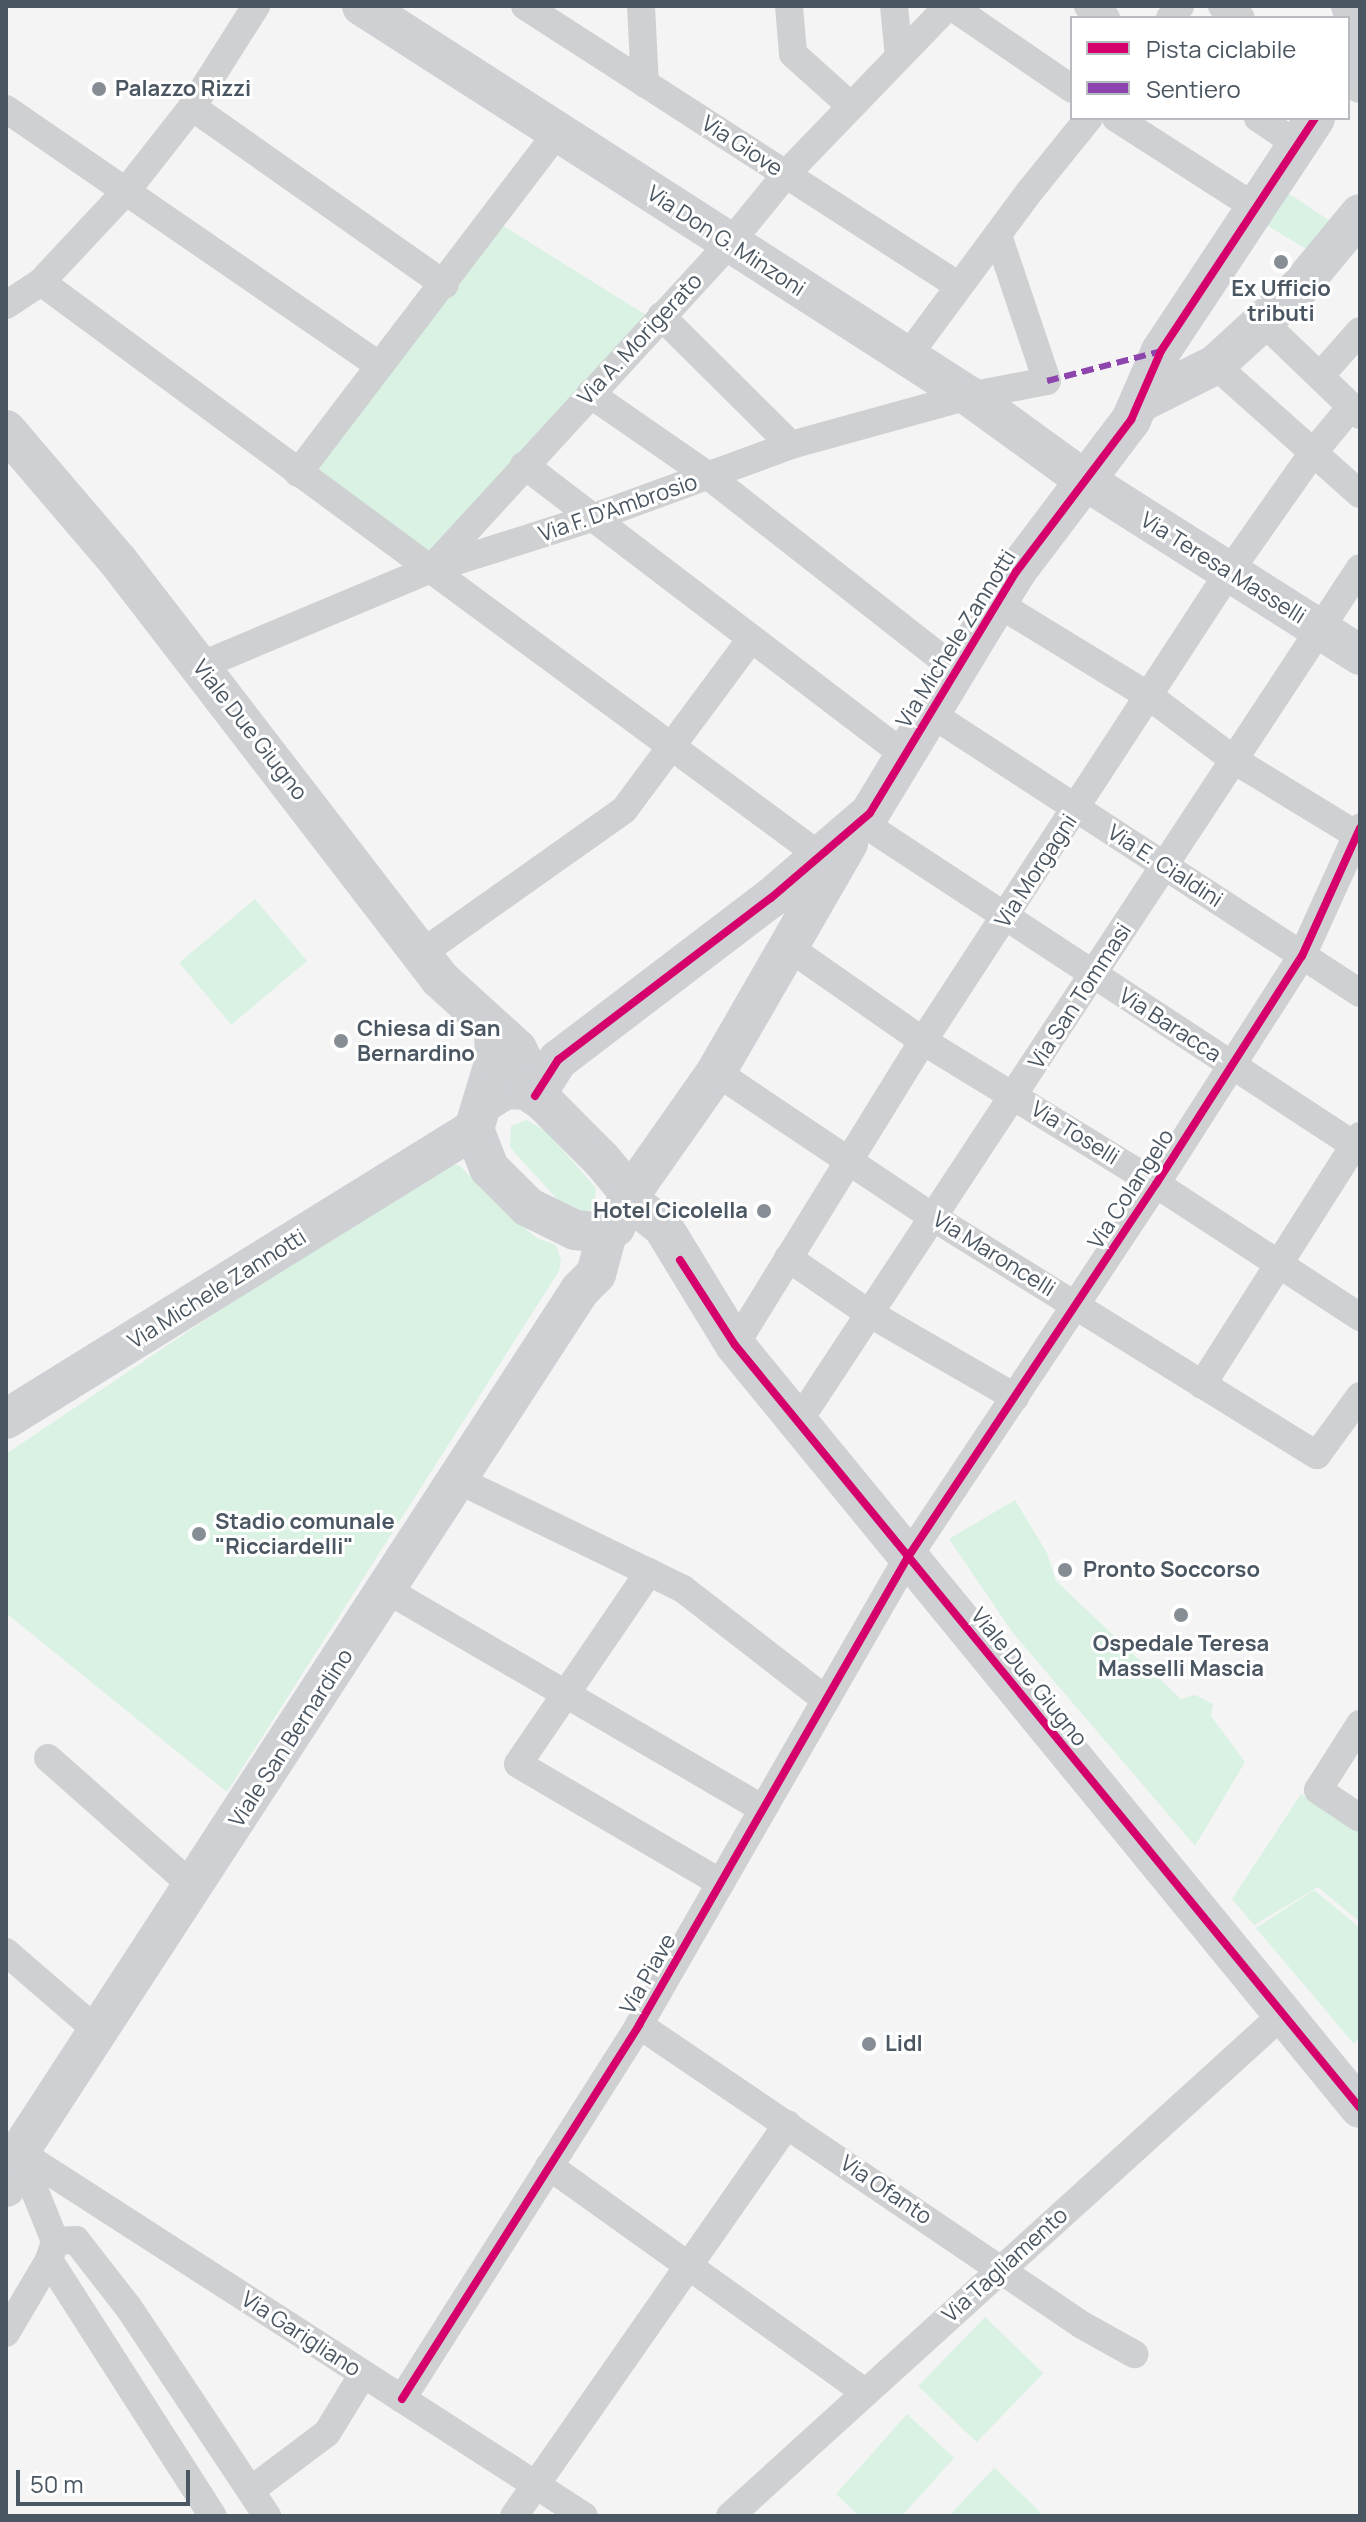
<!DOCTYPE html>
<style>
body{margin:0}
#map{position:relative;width:1366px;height:2522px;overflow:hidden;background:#f4f4f4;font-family:Manrope,sans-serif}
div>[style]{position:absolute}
.green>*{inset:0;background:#d9f2e3;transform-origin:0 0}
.street>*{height:28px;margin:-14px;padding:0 14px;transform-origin:14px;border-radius:14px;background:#ced0d2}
.secondary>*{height:40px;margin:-20px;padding:0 20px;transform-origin:20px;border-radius:20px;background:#ced0d4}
.quiet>*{height:6px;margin-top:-3px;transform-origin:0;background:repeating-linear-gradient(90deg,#8e44ad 0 12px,transparent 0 18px)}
.cycleway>*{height:8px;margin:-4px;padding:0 4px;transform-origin:4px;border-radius:4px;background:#d6006c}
.dots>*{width:22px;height:22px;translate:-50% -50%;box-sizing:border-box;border:4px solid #fff;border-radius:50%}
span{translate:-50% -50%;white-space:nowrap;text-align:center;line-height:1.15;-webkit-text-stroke:6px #fff;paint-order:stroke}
.poi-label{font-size:22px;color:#4a5661;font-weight:700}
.left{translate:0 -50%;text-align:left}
.right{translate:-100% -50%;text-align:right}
.street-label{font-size:22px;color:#4a5661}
.frame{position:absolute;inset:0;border:8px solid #4a5661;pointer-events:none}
.legend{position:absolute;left:1070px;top:16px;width:280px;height:104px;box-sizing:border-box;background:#fff;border:2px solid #b7bbc0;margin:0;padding:10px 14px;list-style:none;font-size:24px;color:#4a5661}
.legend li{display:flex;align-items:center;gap:16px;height:40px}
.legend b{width:40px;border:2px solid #b7bbc0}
.scale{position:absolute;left:16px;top:2470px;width:174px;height:36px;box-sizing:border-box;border:4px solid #4a5661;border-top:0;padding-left:10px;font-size:24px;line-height:28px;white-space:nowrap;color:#4a5661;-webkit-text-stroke:6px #fff;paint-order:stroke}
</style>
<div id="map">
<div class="green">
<div style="clip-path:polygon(1285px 191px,1339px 227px,1311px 252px,1260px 221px)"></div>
<div style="clip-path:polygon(497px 222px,651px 318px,430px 562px,304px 472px)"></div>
<div style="left:255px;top:899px;width:81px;height:99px;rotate:50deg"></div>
<div style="clip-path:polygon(527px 1120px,547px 1132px,596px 1188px,594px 1208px,585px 1213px,567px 1210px,516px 1154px,510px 1147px,511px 1126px)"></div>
<div style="clip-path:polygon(437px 1164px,459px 1165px,505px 1212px,537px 1238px,556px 1245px,561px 1260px,559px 1271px,227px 1792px,6px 1613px,6px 1454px)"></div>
<div style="clip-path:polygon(1015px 1500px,1047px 1553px,1056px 1581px,1181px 1699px,1195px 1695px,1213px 1704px,1211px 1716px,1245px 1762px,1195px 1846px,1013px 1633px,949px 1539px)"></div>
<div style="clip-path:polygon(1301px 1794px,1360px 1831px,1360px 1922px,1318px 1887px,1254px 1925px,1232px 1899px)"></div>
<div style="clip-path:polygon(1314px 1890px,1360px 1928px,1360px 2037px,1354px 2044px,1256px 1928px)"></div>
<div style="left:985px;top:2317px;width:81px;height:96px;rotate:44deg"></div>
<div style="clip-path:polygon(907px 2414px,954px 2458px,902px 2516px,859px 2516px,836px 2494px)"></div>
<div style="clip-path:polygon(994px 2468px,995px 2468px,1044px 2516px,949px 2516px)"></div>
</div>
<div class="street">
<div style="left:525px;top:6px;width:516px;rotate:32.83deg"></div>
<div style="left:641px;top:6px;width:78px;rotate:87.1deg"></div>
<div style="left:789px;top:6px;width:48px;rotate:85.2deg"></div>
<div style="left:793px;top:54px;width:78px;rotate:41.9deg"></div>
<div style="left:894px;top:6px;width:51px;rotate:84.4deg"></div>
<div style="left:951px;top:6px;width:147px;rotate:34.4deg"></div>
<div style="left:1088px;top:6px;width:22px;rotate:34deg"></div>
<div style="left:1222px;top:6px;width:22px;rotate:32deg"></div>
<div style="left:1170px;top:18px;width:16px;rotate:-50deg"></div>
<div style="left:1348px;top:84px;width:13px;rotate:23deg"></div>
<div style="left:192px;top:107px;width:309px;rotate:35.1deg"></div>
<div style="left:6px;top:109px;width:452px;rotate:34.5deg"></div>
<div style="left:1116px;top:118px;width:169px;rotate:32.7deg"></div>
<div style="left:1258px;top:118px;width:48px;rotate:34deg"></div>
<div style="left:41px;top:282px;width:968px;rotate:36.38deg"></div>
<div style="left:6px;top:305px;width:42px;rotate:-33.3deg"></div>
<div style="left:41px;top:282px;width:126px;rotate:-46.9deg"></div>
<div style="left:127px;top:190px;width:105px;rotate:-51.9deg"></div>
<div style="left:192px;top:107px;width:120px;rotate:-57.6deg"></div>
<div style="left:661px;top:316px;width:183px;rotate:44.8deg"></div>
<div style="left:1261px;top:320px;width:137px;rotate:43.8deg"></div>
<div style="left:907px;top:357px;width:207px;rotate:-53.5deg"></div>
<div style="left:1030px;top:191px;width:94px;rotate:-51.1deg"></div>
<div style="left:1215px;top:365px;width:194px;rotate:41.7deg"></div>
<div style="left:1320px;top:376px;width:60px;rotate:-48.4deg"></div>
<div style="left:590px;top:394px;width:146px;rotate:34.7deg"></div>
<div style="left:710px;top:477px;width:313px;rotate:38.1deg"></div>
<div style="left:524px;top:465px;width:479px;rotate:37.3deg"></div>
<div style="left:298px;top:473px;width:429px;rotate:-52.7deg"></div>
<div style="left:432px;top:568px;width:441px;rotate:-47.5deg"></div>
<div style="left:730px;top:243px;width:89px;rotate:-50.9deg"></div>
<div style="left:786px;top:174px;width:233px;rotate:-46deg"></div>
<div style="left:997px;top:603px;width:178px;rotate:31.5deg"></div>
<div style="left:1149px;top:696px;width:106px;rotate:37deg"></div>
<div style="left:1234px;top:760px;width:148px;rotate:31.4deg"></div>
<div style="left:200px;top:666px;width:251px;rotate:-22.8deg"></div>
<div style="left:431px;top:569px;width:169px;rotate:-17.6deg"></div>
<div style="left:592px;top:518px;width:212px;rotate:-20.1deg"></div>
<div style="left:791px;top:445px;width:185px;rotate:-15.4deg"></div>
<div style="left:969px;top:396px;width:79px;rotate:-10.9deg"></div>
<div style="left:1047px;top:381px;width:154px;rotate:-108.6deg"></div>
<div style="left:930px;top:713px;width:513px;rotate:33.07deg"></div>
<div style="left:860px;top:821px;width:598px;rotate:33.26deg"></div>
<div style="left:791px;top:949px;width:161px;rotate:34.9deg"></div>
<div style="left:923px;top:1041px;width:273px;rotate:31.5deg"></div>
<div style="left:1156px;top:1184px;width:244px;rotate:33.1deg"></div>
<div style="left:422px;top:953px;width:247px;rotate:-35.3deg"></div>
<div style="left:624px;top:810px;width:213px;rotate:-53.4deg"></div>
<div style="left:716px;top:1072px;width:259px;rotate:33.8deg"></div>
<div style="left:931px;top:1216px;width:454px;rotate:31.8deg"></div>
<div style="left:1317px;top:1455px;width:73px;rotate:-53.9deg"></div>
<div style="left:788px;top:1258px;width:96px;rotate:34.4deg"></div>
<div style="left:867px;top:1312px;width:171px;rotate:29.9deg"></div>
<div style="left:735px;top:1345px;width:357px;rotate:-58.3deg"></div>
<div style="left:923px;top:1041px;width:560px;rotate:-56.88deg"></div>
<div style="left:1229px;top:572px;width:144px;rotate:-54.9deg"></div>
<div style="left:1312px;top:454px;width:61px;rotate:-50.3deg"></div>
<div style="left:1202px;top:1385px;width:295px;rotate:-57.6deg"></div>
<div style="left:798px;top:1422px;width:1022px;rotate:-56.65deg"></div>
<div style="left:458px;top:1480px;width:250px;rotate:25.8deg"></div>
<div style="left:683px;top:1589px;width:181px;rotate:37.8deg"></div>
<div style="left:649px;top:1572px;width:232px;rotate:124.3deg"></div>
<div style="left:518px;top:1764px;width:235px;rotate:30.4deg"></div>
<div style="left:387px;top:1590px;width:435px;rotate:30.2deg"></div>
<div style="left:1360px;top:1724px;width:78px;rotate:122.5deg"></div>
<div style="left:1318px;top:1790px;width:50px;rotate:33.7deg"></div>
<div style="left:48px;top:1758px;width:195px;rotate:41.5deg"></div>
<div style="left:6px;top:1952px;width:124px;rotate:40.8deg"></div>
<div style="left:639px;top:2025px;width:535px;rotate:34.11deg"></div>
<div style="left:1082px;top:2325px;width:60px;rotate:29.1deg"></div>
<div style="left:19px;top:2152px;width:672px;rotate:32.79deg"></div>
<div style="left:19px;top:2152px;width:96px;rotate:68deg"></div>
<div style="left:549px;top:2166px;width:388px;rotate:35.6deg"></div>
<div style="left:49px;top:2260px;width:304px;rotate:57.4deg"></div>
<div style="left:6px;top:2333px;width:85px;rotate:-59.5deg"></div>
<div style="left:49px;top:2260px;width:20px;rotate:-72deg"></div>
<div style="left:55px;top:2241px;width:21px;rotate:-3deg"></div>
<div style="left:76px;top:2240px;width:86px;rotate:52.1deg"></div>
<div style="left:129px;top:2308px;width:250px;rotate:56.4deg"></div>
<div style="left:402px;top:2399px;width:443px;rotate:-57.6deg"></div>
<div style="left:639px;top:2025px;width:540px;rotate:-60.11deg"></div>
<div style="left:908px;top:1557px;width:448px;rotate:-56.4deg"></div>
<div style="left:1156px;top:1184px;width:271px;rotate:-57.4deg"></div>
<div style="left:1302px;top:956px;width:141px;rotate:-65.6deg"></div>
<div style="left:251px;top:2490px;width:95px;rotate:-36.9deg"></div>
<div style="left:327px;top:2433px;width:69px;rotate:-58.6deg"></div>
<div style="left:514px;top:2516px;width:478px;rotate:-55.1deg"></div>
<div style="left:730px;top:2516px;width:745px;rotate:-42.23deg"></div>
</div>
<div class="secondary">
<div style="left:362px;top:6px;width:721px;rotate:32.72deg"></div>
<div style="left:969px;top:396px;width:145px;rotate:36deg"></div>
<div style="left:1086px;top:481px;width:325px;rotate:32.4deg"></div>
<div style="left:1351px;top:6px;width:11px;rotate:34deg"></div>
<div style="left:1348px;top:65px;width:22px;rotate:-58deg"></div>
<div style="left:1141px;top:402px;width:83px;rotate:-26.6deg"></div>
<div style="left:1215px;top:365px;width:113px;rotate:-42.5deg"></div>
<div style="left:1298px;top:289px;width:97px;rotate:-50.4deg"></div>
<div style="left:6px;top:430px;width:172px;rotate:49.5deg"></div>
<div style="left:118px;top:561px;width:528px;rotate:52.39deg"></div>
<div style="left:440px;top:979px;width:104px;rotate:42.3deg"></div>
<div style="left:517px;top:1049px;width:16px;rotate:63deg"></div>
<div style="left:524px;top:1063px;width:27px;rotate:82deg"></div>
<div style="left:535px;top:1096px;width:43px;rotate:-57.4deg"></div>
<div style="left:558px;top:1060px;width:268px;rotate:-37.3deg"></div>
<div style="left:771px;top:898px;width:130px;rotate:-40.6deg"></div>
<div style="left:870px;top:813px;width:282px;rotate:-58.8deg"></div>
<div style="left:1016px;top:572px;width:191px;rotate:-52.9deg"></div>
<div style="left:1131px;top:420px;width:75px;rotate:-66.5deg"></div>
<div style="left:1161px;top:351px;width:279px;rotate:-56.5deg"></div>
<div style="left:482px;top:1104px;width:28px;rotate:-32deg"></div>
<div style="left:506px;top:1089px;width:22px;rotate:3deg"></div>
<div style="left:528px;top:1090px;width:20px;rotate:37deg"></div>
<div style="left:544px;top:1102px;width:81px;rotate:45deg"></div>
<div style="left:601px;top:1159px;width:38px;rotate:50deg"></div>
<div style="left:625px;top:1188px;width:9px;rotate:63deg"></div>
<div style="left:629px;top:1196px;width:34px;rotate:114deg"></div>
<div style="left:615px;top:1227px;width:22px;rotate:167deg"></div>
<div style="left:594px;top:1232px;width:19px;rotate:-174deg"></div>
<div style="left:575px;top:1230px;width:52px;rotate:-153.9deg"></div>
<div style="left:528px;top:1207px;width:55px;rotate:-135deg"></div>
<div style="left:489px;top:1168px;width:42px;rotate:-111deg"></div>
<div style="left:474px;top:1129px;width:72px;rotate:-73.1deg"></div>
<div style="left:495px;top:1060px;width:31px;rotate:-92deg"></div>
<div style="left:629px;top:1196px;width:151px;rotate:-54.9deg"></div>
<div style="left:716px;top:1072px;width:264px;rotate:-60deg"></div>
<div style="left:628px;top:1199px;width:45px;rotate:38.7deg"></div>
<div style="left:663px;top:1227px;width:138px;rotate:58.6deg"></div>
<div style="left:735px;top:1345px;width:986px;rotate:50.68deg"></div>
<div style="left:6px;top:1419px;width:551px;rotate:-31.78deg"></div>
<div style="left:6px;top:2187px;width:37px;rotate:-70deg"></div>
<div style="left:19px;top:2152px;width:1028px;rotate:-56.94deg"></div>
<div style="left:580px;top:1290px;width:23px;rotate:-45deg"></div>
<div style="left:596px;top:1274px;width:46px;rotate:-74.7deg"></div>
</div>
<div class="quiet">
<div style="left:1047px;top:381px;width:118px;rotate:-14.7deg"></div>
</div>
<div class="cycleway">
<div style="left:535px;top:1096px;width:43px;rotate:-57.4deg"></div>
<div style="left:558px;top:1060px;width:268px;rotate:-37.3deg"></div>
<div style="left:771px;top:898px;width:130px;rotate:-40.6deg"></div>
<div style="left:870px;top:813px;width:282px;rotate:-58.8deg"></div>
<div style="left:1016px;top:572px;width:191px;rotate:-52.9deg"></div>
<div style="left:1131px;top:420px;width:75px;rotate:-66.5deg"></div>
<div style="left:1161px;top:351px;width:279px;rotate:-56.5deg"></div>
<div style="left:680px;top:1260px;width:101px;rotate:57.1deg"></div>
<div style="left:735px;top:1345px;width:986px;rotate:50.68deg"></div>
<div style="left:402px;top:2399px;width:443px;rotate:-57.6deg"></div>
<div style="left:639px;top:2025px;width:540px;rotate:-60.11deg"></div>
<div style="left:908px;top:1557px;width:448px;rotate:-56.4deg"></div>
<div style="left:1156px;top:1184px;width:271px;rotate:-57.4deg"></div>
<div style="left:1302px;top:956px;width:141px;rotate:-65.6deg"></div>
</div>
<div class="dots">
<div style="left:99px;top:89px;background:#868d94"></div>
<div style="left:1281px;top:262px;background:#868d94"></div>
<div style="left:341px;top:1041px;background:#868d94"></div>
<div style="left:764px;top:1211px;background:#868d94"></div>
<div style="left:199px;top:1534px;background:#868d94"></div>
<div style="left:1065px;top:1570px;background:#868d94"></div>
<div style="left:1181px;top:1615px;background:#868d94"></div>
<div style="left:869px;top:2044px;background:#868d94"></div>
</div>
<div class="poi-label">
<span class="left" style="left:115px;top:89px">Palazzo Rizzi</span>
<span style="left:1281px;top:301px">Ex Ufficio<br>tributi</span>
<span class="left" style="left:357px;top:1041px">Chiesa di San<br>Bernardino</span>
<span class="right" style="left:748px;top:1211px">Hotel Cicolella</span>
<span class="left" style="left:215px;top:1534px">Stadio comunale<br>"Ricciardelli"</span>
<span class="left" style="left:1083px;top:1570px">Pronto Soccorso</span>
<span style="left:1181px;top:1656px">Ospedale Teresa<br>Masselli Mascia</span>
<span class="left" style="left:885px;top:2044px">Lidl</span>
</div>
<div class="street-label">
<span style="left:742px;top:146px;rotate:33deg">Via Giove</span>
<span style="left:726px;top:241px;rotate:33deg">Via Don G. Minzoni</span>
<span style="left:640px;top:339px;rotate:-47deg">Via A. Morigerato</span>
<span style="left:618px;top:508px;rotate:-19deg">Via F. D'Ambrosio</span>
<span style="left:1223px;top:568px;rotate:32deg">Via Teresa Masselli</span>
<span style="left:956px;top:639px;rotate:-58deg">Via Michele Zannotti</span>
<span style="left:250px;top:730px;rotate:52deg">Viale Due Giugno</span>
<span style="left:1165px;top:866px;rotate:33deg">Via E. Cialdini</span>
<span style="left:1036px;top:871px;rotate:-57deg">Via Morgagni</span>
<span style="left:1080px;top:996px;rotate:-57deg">Via San Tommasi</span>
<span style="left:1170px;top:1025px;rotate:33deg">Via Baracca</span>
<span style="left:1075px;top:1133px;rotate:32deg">Via Toselli</span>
<span style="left:1131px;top:1189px;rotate:-57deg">Via Colangelo</span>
<span style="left:994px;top:1254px;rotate:32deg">Via Maroncelli</span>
<span style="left:217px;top:1289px;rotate:-32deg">Via Michele Zannotti</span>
<span style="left:1029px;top:1677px;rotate:51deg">Viale Due Giugno</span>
<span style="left:291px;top:1738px;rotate:-57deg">Viale San Bernardino</span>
<span style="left:648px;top:1974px;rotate:-60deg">Via Piave</span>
<span style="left:886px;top:2190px;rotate:34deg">Via Ofanto</span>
<span style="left:1005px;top:2265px;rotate:-42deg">Via Tagliamento</span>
<span style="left:301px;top:2334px;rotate:33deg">Via Garigliano</span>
</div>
<div class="frame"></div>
<ul class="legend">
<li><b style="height:10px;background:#d6006c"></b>Pista ciclabile</li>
<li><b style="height:10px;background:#8e44ad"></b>Sentiero</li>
</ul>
<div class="scale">50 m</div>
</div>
